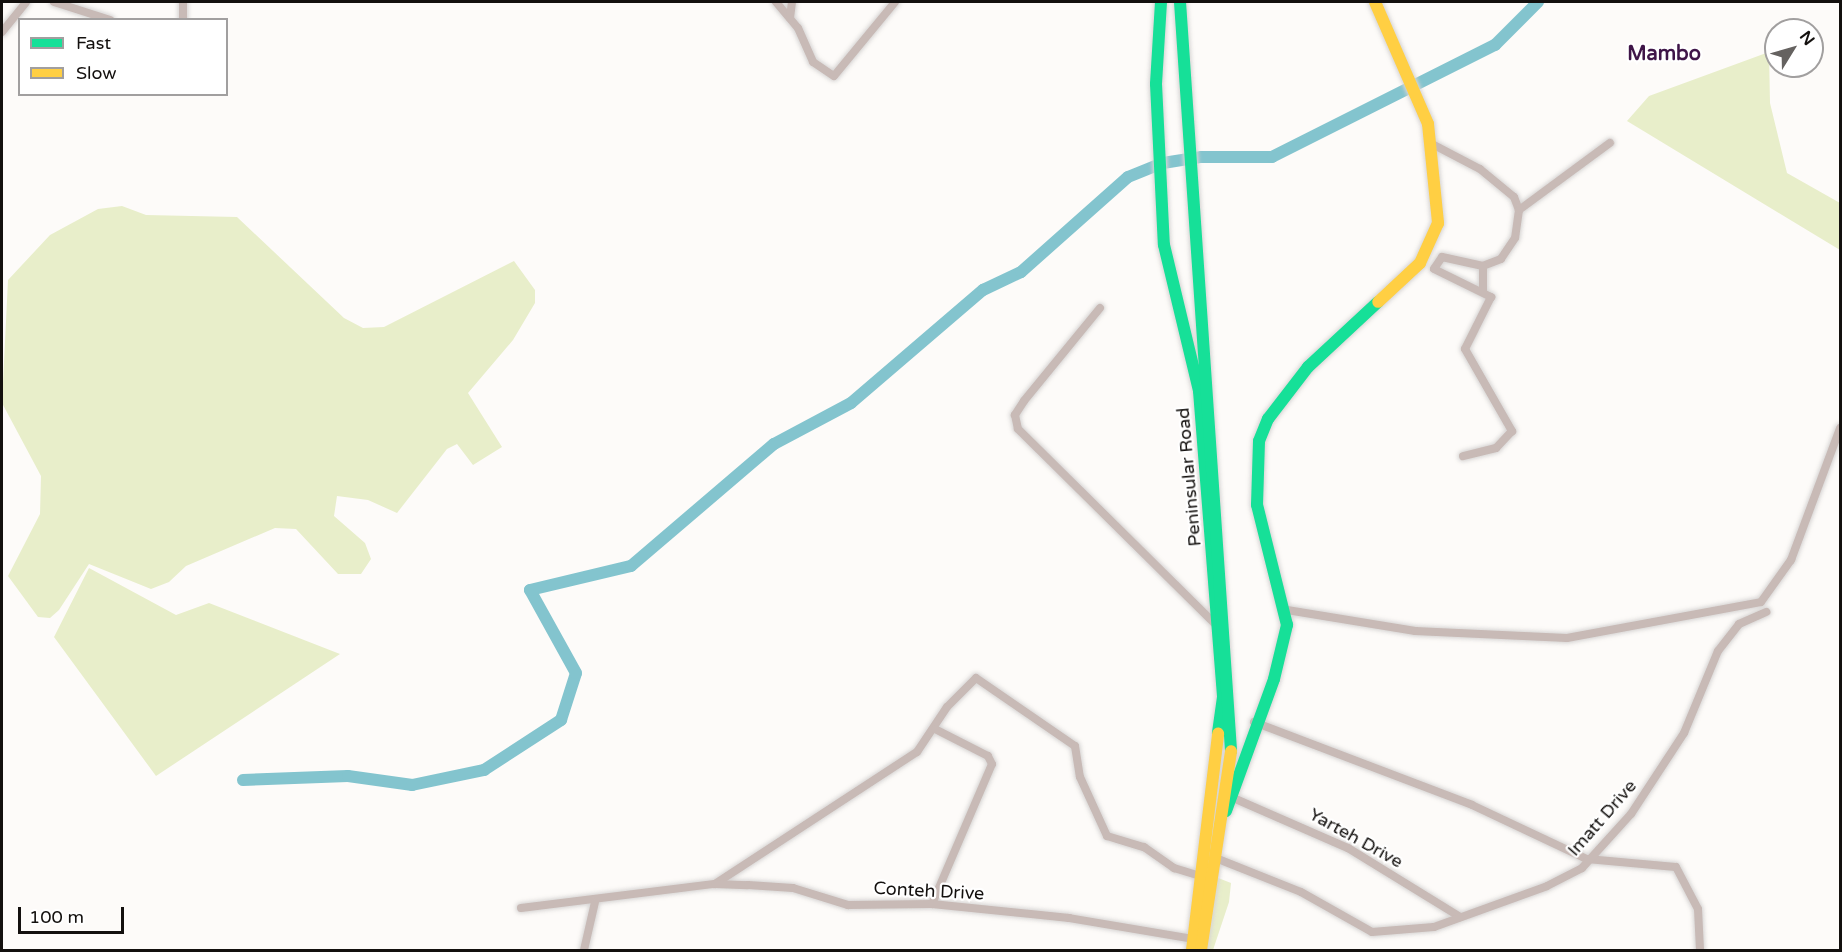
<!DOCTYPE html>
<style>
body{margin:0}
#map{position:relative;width:1842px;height:952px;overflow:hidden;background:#fdfbf9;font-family:"Varela Round",sans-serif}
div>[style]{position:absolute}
.green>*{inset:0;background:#e8eeca}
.river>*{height:12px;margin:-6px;padding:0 6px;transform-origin:6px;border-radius:6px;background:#83c4ce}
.roads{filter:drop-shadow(0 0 2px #d7d5d4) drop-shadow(0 0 2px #d7d5d4)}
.street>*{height:8px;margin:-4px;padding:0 4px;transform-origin:4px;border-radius:4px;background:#c8bab6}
.fast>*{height:12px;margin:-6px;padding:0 6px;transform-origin:6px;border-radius:6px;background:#16e098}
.slow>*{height:12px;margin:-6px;padding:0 6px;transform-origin:6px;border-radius:6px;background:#ffcf43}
span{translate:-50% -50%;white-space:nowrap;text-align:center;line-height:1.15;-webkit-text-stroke:4.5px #fff;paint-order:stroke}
.street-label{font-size:18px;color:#13100e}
.neighbourhood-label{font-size:20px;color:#3f1548;font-weight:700}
.frame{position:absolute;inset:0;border:3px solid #13100e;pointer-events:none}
.legend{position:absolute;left:18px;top:18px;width:210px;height:78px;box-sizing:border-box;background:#fff;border:2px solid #a19f9f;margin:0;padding:8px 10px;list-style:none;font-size:18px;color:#13100e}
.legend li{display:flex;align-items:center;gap:12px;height:30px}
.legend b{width:30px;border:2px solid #a19f9f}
.north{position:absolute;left:1764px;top:18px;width:60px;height:60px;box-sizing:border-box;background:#fff;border:2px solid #a19f9f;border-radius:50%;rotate:53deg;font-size:16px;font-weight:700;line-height:24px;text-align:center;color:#13100e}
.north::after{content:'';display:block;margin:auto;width:21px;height:27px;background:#656260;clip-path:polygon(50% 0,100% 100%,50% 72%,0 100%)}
.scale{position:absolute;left:18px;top:907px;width:106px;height:27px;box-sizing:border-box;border:3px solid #13100e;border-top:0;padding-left:8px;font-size:18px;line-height:21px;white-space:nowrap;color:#13100e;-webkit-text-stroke:4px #fff;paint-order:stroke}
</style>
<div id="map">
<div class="green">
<div style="clip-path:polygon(1769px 52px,1770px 103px,1787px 173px,1840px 203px,1840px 250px,1627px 121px,1649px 96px)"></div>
<div style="clip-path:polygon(122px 206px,146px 215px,237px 217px,344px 318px,363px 328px,384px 327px,514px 261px,535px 290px,535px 303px,513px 340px,468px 393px,502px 447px,473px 465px,457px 444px,447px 449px,397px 513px,368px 500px,337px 496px,334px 516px,365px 543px,371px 559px,361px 574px,338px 574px,296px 529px,275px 528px,186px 566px,169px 582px,151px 589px,89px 564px,59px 610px,50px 618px,38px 617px,8px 576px,40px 514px,41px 476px,2px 403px,8px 280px,50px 235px,98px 209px)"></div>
<div style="clip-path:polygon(89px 568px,176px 615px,209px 603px,340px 654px,156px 776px,54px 637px)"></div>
<div style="clip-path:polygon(1213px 876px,1231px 883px,1229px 902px,1213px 950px,1200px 950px)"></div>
</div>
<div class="river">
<div style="left:243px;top:780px;width:105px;rotate:-2.2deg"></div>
<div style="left:348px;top:776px;width:65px;rotate:8deg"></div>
<div style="left:412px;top:785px;width:74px;rotate:-11.8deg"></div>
<div style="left:484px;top:770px;width:92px;rotate:-33deg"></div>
<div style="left:561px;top:720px;width:49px;rotate:-72.3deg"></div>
<div style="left:576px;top:673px;width:95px;rotate:-119deg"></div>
<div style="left:530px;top:590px;width:104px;rotate:-13.4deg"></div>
<div style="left:631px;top:566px;width:188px;rotate:-40.5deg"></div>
<div style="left:774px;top:444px;width:87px;rotate:-28deg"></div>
<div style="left:851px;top:403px;width:174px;rotate:-40.6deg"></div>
<div style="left:983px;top:290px;width:42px;rotate:-25.3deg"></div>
<div style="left:1021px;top:272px;width:143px;rotate:-41.6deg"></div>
<div style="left:1128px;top:177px;width:38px;rotate:-22deg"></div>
<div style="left:1163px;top:163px;width:39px;rotate:-9deg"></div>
<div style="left:1202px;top:157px;width:70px"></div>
<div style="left:1272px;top:157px;width:250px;rotate:-26.7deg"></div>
<div style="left:1495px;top:45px;width:61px;rotate:-45deg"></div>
</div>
<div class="roads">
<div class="street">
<div style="left:54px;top:2px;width:59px;rotate:17.8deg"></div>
<div style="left:183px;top:2px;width:18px;rotate:90deg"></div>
<div style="left:776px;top:2px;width:34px;rotate:50deg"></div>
<div style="left:798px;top:28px;width:37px;rotate:66deg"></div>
<div style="left:813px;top:62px;width:25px;rotate:34deg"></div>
<div style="left:834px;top:76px;width:96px;rotate:-50.5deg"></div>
<div style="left:790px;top:18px;width:16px;rotate:-83deg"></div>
<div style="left:2px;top:32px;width:38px;rotate:-51deg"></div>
<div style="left:1432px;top:144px;width:54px;rotate:27.5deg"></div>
<div style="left:1480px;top:169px;width:44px;rotate:39.5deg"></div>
<div style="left:1514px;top:197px;width:14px;rotate:69deg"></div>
<div style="left:1519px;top:210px;width:28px;rotate:98deg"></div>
<div style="left:1515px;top:238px;width:25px;rotate:124deg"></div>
<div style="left:1501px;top:259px;width:19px;rotate:159deg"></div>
<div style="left:1483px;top:266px;width:42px;rotate:-167.6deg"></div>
<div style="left:1442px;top:257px;width:14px;rotate:124deg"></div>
<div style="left:1434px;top:269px;width:64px;rotate:26.2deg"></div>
<div style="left:1491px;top:297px;width:58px;rotate:116.6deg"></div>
<div style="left:1465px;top:349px;width:95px;rotate:60.2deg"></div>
<div style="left:1512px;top:431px;width:23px;rotate:133deg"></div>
<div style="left:1496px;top:448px;width:34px;rotate:166deg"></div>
<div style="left:1519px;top:210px;width:113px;rotate:-36.4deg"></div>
<div style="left:1483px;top:266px;width:25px;rotate:90deg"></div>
<div style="left:1100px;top:308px;width:120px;rotate:129.3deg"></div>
<div style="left:1024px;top:401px;width:17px;rotate:123deg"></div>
<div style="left:1015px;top:415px;width:14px;rotate:78deg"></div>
<div style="left:1018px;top:429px;width:281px;rotate:44.7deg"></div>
<div style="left:1287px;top:610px;width:130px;rotate:9.3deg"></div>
<div style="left:1415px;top:631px;width:152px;rotate:2.6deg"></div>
<div style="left:1567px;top:638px;width:197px;rotate:-10.5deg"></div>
<div style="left:1761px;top:602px;width:52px;rotate:-54.5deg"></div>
<div style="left:1791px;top:560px;width:141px;rotate:-69.6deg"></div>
<div style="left:1254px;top:722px;width:233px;rotate:20.8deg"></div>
<div style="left:1472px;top:805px;width:127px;rotate:25.2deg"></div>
<div style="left:1587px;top:859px;width:89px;rotate:5.1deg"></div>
<div style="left:1676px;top:867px;width:47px;rotate:62.4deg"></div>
<div style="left:1698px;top:909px;width:41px;rotate:87.2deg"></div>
<div style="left:1231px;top:797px;width:128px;rotate:23.6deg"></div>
<div style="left:1348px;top:848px;width:132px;rotate:31.6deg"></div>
<div style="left:1218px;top:859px;width:89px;rotate:21.7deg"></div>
<div style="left:1301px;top:892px;width:81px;rotate:29.4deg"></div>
<div style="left:1372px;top:932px;width:62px;rotate:-4.6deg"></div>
<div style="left:1434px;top:927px;width:120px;rotate:-19.9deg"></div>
<div style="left:1547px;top:886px;width:39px;rotate:-27deg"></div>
<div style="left:1582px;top:868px;width:73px;rotate:-47.8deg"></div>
<div style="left:1631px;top:814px;width:97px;rotate:-56.8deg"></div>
<div style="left:1684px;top:733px;width:89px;rotate:-67.5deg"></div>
<div style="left:1718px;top:651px;width:34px;rotate:-52deg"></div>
<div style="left:1739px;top:624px;width:30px;rotate:-24deg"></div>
<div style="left:715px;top:884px;width:241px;rotate:-33.2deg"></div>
<div style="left:917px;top:752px;width:54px;rotate:-56.3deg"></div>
<div style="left:947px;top:707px;width:41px;rotate:-45deg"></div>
<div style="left:976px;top:678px;width:120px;rotate:34.5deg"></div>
<div style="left:1075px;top:746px;width:31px;rotate:81deg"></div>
<div style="left:1080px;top:777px;width:65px;rotate:65.4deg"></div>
<div style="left:1107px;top:836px;width:39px;rotate:17deg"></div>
<div style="left:1144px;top:847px;width:37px;rotate:35deg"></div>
<div style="left:1174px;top:868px;width:30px;rotate:17deg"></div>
<div style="left:932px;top:904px;width:152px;rotate:-66.8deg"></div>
<div style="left:992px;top:764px;width:9px;rotate:-117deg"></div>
<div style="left:988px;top:756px;width:59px;rotate:-153deg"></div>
<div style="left:521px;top:908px;width:195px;rotate:-7.1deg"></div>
<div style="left:715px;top:884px;width:33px;rotate:2deg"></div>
<div style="left:748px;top:885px;width:45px;rotate:3.8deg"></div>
<div style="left:793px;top:888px;width:58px;rotate:17.2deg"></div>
<div style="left:848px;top:905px;width:84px;rotate:-0.7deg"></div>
<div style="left:932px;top:904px;width:138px;rotate:5.8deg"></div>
<div style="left:1069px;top:918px;width:126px;rotate:9.6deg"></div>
<div style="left:584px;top:950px;width:49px;rotate:-77.1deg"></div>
</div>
<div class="fast">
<div style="left:1161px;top:2px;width:82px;rotate:93.5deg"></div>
<div style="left:1156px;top:84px;width:161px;rotate:87.2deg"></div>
<div style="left:1164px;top:245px;width:150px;rotate:76.5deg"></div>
<div style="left:1199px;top:391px;width:307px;rotate:85.5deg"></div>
<div style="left:1223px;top:697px;width:37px;rotate:98deg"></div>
<div style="left:1180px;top:2px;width:751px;rotate:86.1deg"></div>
<div style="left:1226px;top:811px;width:140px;rotate:-70deg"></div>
<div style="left:1274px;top:679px;width:56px;rotate:-76.5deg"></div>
<div style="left:1287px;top:625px;width:124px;rotate:-104deg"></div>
<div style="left:1257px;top:505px;width:64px;rotate:-88.2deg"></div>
<div style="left:1259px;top:441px;width:24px;rotate:-68deg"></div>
<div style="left:1268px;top:419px;width:66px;rotate:-52.4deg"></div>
<div style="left:1308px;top:367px;width:96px;rotate:-42.9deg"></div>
</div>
<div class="slow">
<div style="left:1375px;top:2px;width:133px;rotate:66.5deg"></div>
<div style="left:1428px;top:124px;width:100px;rotate:84.2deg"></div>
<div style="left:1438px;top:223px;width:44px;rotate:114.2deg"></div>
<div style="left:1420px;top:263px;width:57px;rotate:137.1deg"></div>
<div style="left:1192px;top:950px;width:218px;rotate:-83.1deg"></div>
<div style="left:1201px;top:950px;width:201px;rotate:-81.4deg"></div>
</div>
</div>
<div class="street-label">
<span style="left:1189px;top:477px;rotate:-95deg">Peninsular Road</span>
<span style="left:1602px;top:818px;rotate:-49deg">Imatt Drive</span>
<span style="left:1356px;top:838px;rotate:29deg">Yarteh Drive</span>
<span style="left:929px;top:891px;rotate:3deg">Conteh Drive</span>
</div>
<div class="neighbourhood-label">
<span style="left:1664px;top:54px">Mambo</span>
</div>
<div class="frame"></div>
<ul class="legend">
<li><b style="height:8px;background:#16e098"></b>Fast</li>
<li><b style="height:8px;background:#ffcf43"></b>Slow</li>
</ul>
<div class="north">N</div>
<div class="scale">100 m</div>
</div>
